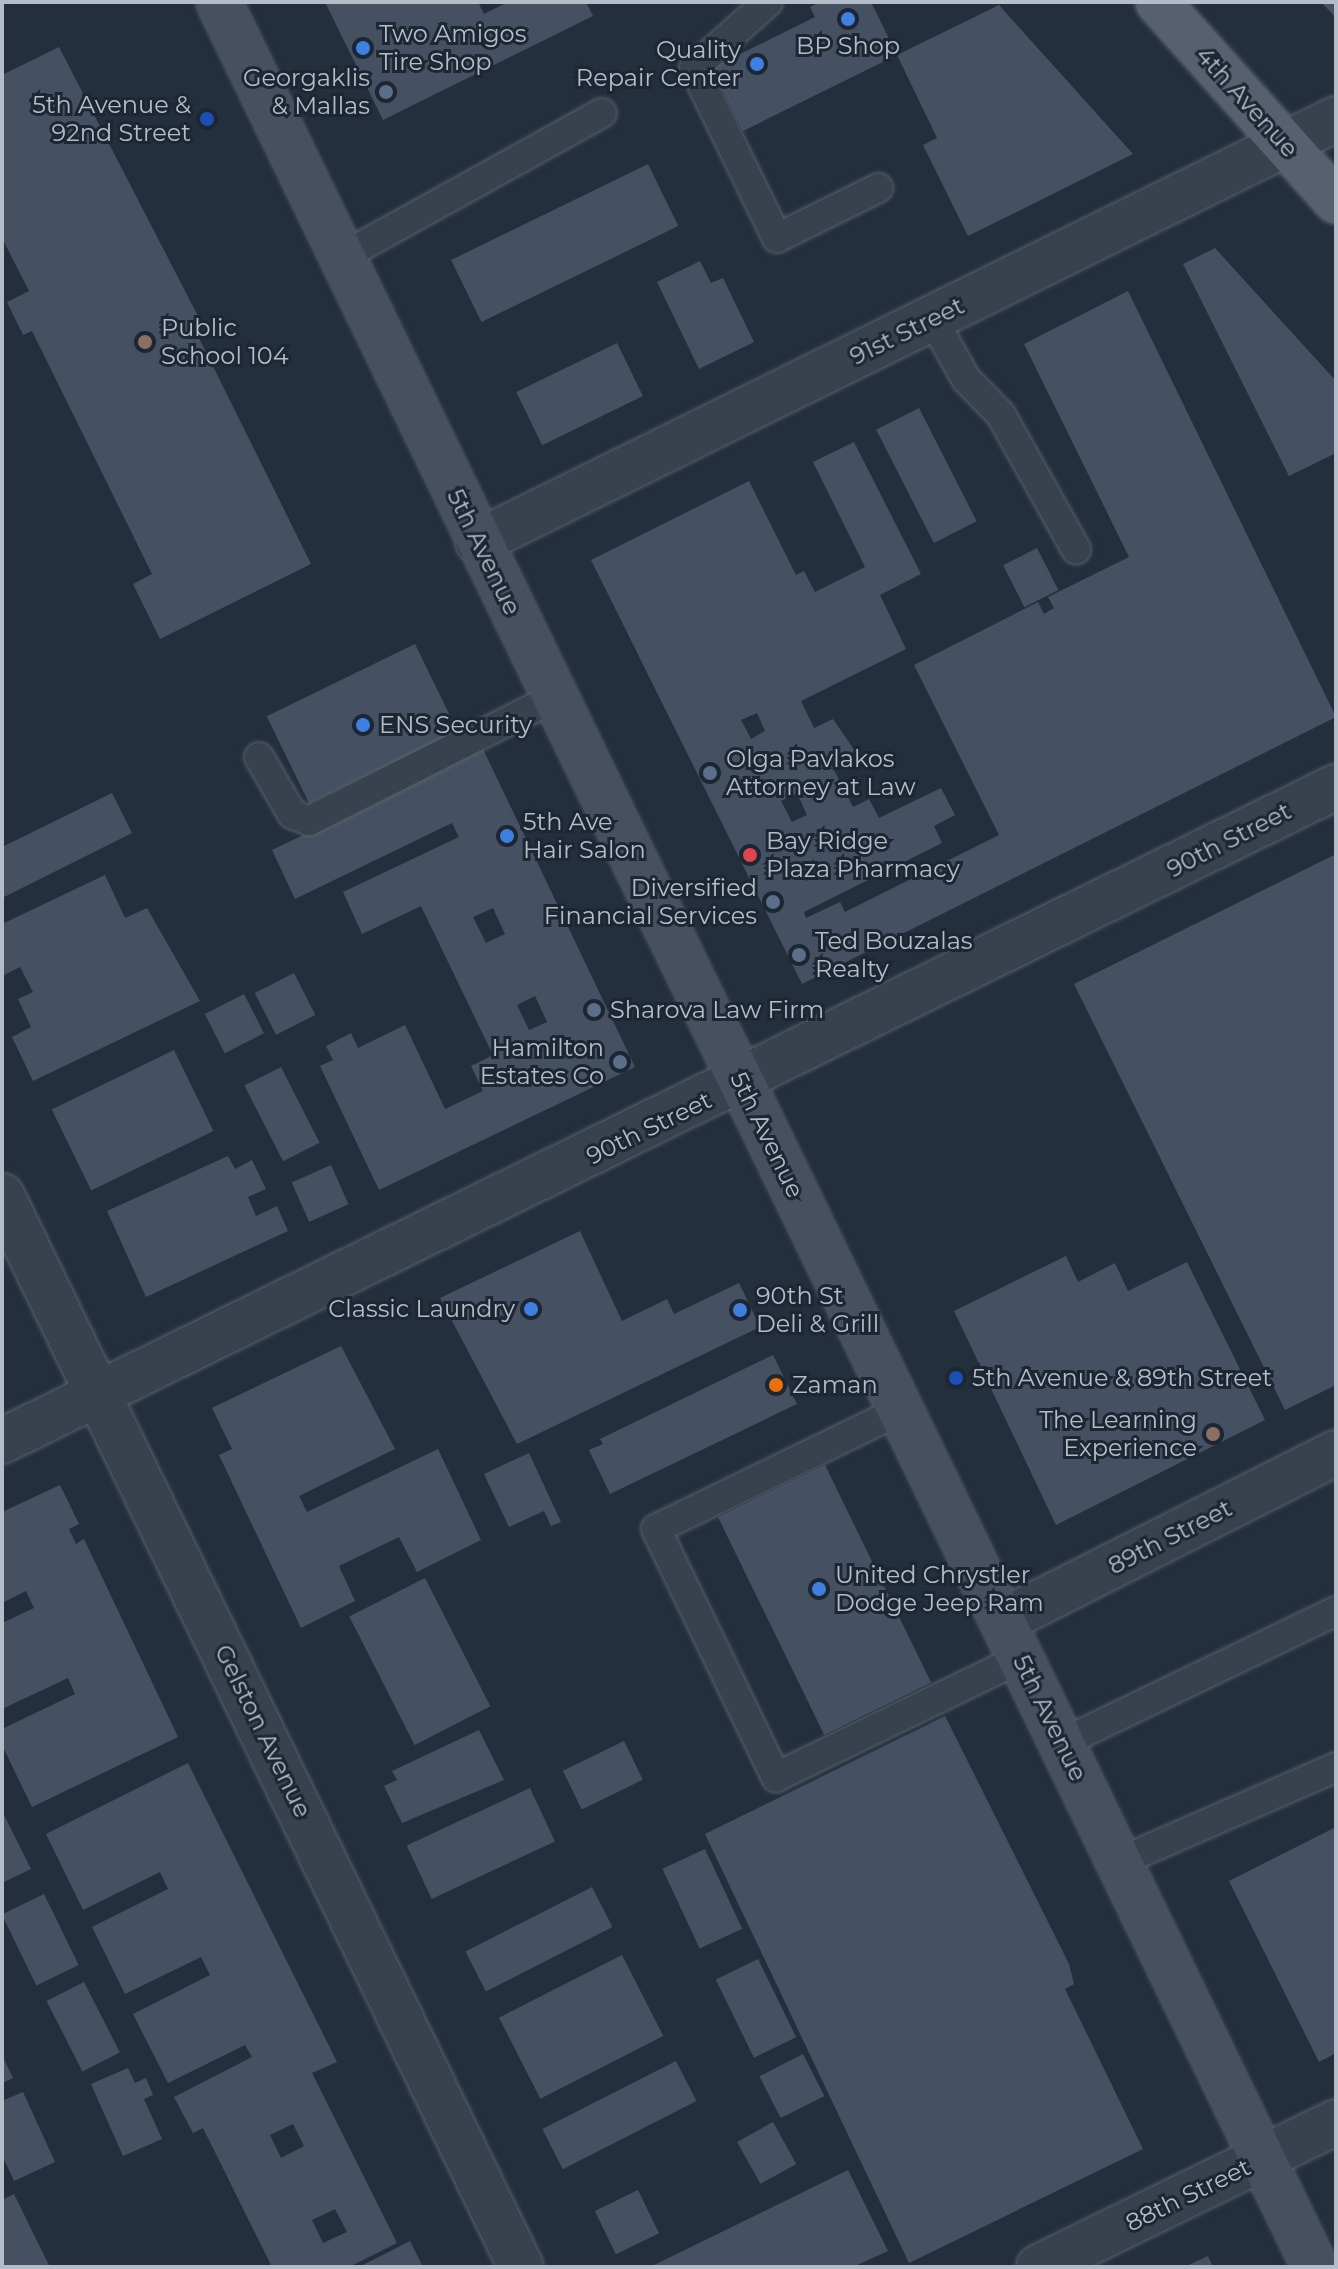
<!DOCTYPE html>
<style>
body{margin:0}
#map{position:relative;width:1338px;height:2269px;overflow:hidden;background:#242f3e;font-family:Montserrat,sans-serif}
div>[style]{position:absolute}
.building>*{inset:0;background:#455162;transform-origin:0 0}
.roads{filter:drop-shadow(0 0 2px #565f6c) drop-shadow(0 0 2px #565f6c)}
.lane>*{height:28px;margin:-14px;padding:0 14px;transform-origin:14px;border-radius:14px;background:#38414e}
.street>*{height:44px;margin:-22px;padding:0 22px;transform-origin:22px;border-radius:22px;background:#38414e}
.secondary>*{height:44px;margin:-22px;padding:0 22px;transform-origin:22px;border-radius:22px;background:#465061}
.primary>*{height:44px;margin:-22px;padding:0 22px;transform-origin:22px;border-radius:22px;background:#56606e}
.dots>*{width:22px;height:22px;translate:-50% -50%;box-sizing:border-box;border:4px solid #1d2633;border-radius:50%}
span{translate:-50% -50%;white-space:nowrap;text-align:center;line-height:1.15;-webkit-text-stroke:6px #1d2633;paint-order:stroke}
.poi-label{font-size:24px;color:#b4bcc9}
.left{translate:0 -50%;text-align:left}
.right{translate:-100% -50%;text-align:right}
.street-label{font-size:24px;color:#b4bcc9}
.frame{position:absolute;inset:0;border:4px solid #b4bcc9;pointer-events:none}
</style>
<div id="map">
<div class="building">
<div style="clip-path:polygon(325px 2px,478px 2px,484px 14px,508px 2px,586px 2px,593px 16px,383px 120px)"></div>
<div style="clip-path:polygon(820px 2px,871px 2px,897px 55px,743px 131px,712px 68px,815px 17px,810px 7px)"></div>
<div style="clip-path:polygon(1321px 2px,1336px 2px,1336px 18px)"></div>
<div style="clip-path:polygon(999px 5px,1133px 154px,968px 236px,923px 145px,937px 138px,897px 55px)"></div>
<div style="clip-path:polygon(59px 47px,199px 318px,191px 322px,311px 564px,160px 639px,133px 584px,152px 574px,32px 331px,23px 335px,7px 302px,29px 291px,2px 238px,2px 75px)"></div>
<div style="left:648px;top:164px;width:69px;height:219px;rotate:64deg"></div>
<div style="clip-path:polygon(1215px 248px,1336px 381px,1336px 453px,1289px 476px,1183px 264px)"></div>
<div style="clip-path:polygon(700px 261px,711px 283px,723px 278px,754px 342px,699px 369px,657px 282px)"></div>
<div style="clip-path:polygon(evenodd,1128px 291px,1336px 717px,802px 984px,591px 560px,749px 481px,796px 575px,804px 571px,815px 592px,865px 567px,813px 462px,854px 442px,921px 574px,880px 595px,906px 649px,801px 701px,814px 728px,833px 719px,855px 751px,831px 764px,853px 807px,869px 799px,879px 818px,941px 788px,955px 815px,934px 826px,942px 843px,804px 912px,806px 918px,840px 902px,845px 912px,999px 835px,914px 665px,1038px 602px,1044px 614px,1054px 608px,1048px 597px,1129px 557px,1024px 344px,1128px 291px,757px 713px,765px 731px,751px 739px,741px 720px,757px 713px,1128px 291px,797px 793px,807px 815px,792px 822px,781px 801px,797px 793px)"></div>
<div style="left:617px;top:343px;width:59px;height:112px;rotate:64deg"></div>
<div style="left:919px;top:408px;width:127px;height:48px;rotate:63deg"></div>
<div style="left:1037px;top:548px;width:47px;height:38px;rotate:63deg"></div>
<div style="left:415px;top:644px;width:97px;height:165px;rotate:64deg"></div>
<div style="clip-path:polygon(evenodd,483px 749px,635px 1067px,379px 1190px,320px 1066px,333px 1060px,326px 1046px,351px 1033px,358px 1048px,405px 1025px,445px 1109px,483px 1091px,471px 1066px,493px 1055px,421px 906px,362px 934px,343px 892px,459px 837px,452px 823px,295px 899px,272px 850px,483px 749px,493px 908px,505px 934px,486px 943px,473px 917px,493px 908px,483px 749px,535px 996px,547px 1022px,529px 1030px,517px 1005px,535px 996px)"></div>
<div style="clip-path:polygon(112px 793px,132px 833px,2px 898px,2px 847px)"></div>
<div style="clip-path:polygon(1336px 854px,1336px 1385px,1285px 1410px,1074px 984px)"></div>
<div style="clip-path:polygon(105px 875px,125px 918px,147px 908px,200px 1001px,33px 1081px,12px 1037px,31px 1027px,18px 999px,33px 992px,20px 967px,2px 976px,2px 924px)"></div>
<div style="left:294px;top:973px;width:47px;height:44px;rotate:63deg"></div>
<div style="left:244px;top:994px;width:44px;height:44px;rotate:63deg"></div>
<div style="left:174px;top:1050px;width:90px;height:136px;rotate:64deg"></div>
<div style="left:281px;top:1067px;width:85px;height:41px;rotate:63deg"></div>
<div style="clip-path:polygon(228px 1156px,235px 1169px,252px 1160px,266px 1189px,248px 1197px,256px 1216px,277px 1206px,288px 1231px,146px 1297px,107px 1211px)"></div>
<div style="left:331px;top:1165px;width:43px;height:43px;rotate:66deg"></div>
<div style="clip-path:polygon(580px 1231px,622px 1321px,667px 1299px,674px 1314px,739px 1283px,760px 1327px,517px 1444px,440px 1298px)"></div>
<div style="clip-path:polygon(1066px 1256px,1078px 1282px,1115px 1263px,1128px 1291px,1187px 1262px,1265px 1420px,1056px 1525px,954px 1311px)"></div>
<div style="clip-path:polygon(341px 1346px,395px 1449px,299px 1496px,307px 1512px,438px 1449px,481px 1540px,417px 1572px,399px 1537px,339px 1566px,355px 1601px,301px 1628px,219px 1455px,232px 1449px,212px 1408px)"></div>
<div style="clip-path:polygon(773px 1355px,797px 1404px,610px 1494px,589px 1450px,603px 1444px,600px 1439px)"></div>
<div style="clip-path:polygon(529px 1453px,561px 1522px,551px 1526px,544px 1511px,509px 1527px,484px 1474px)"></div>
<div style="left:825px;top:1465px;width:242px;height:119px;rotate:64deg"></div>
<div style="clip-path:polygon(60px 1485px,79px 1524px,69px 1529px,76px 1544px,84px 1539px,178px 1737px,32px 1807px,2px 1745px,2px 1729px,75px 1694px,68px 1678px,2px 1709px,2px 1623px,34px 1608px,26px 1591px,2px 1603px,2px 1512px)"></div>
<div style="left:425px;top:1578px;width:144px;height:85px;rotate:63deg"></div>
<div style="clip-path:polygon(945px 1716px,1069px 1964px,1074px 1984px,1065px 1989px,1143px 2149px,909px 2263px,705px 1834px)"></div>
<div style="clip-path:polygon(479px 1730px,504px 1780px,402px 1823px,384px 1786px,397px 1780px,392px 1771px)"></div>
<div style="left:624px;top:1741px;width:43px;height:68px;rotate:64deg"></div>
<div style="clip-path:polygon(evenodd,188px 1763px,337px 2062px,312px 2073px,397px 2243px,349px 2267px,272px 2267px,203px 2128px,193px 2133px,174px 2097px,252px 2057px,245px 2045px,168px 2083px,133px 2014px,210px 1975px,201px 1957px,125px 1994px,92px 1927px,168px 1889px,160px 1872px,83px 1910px,46px 1834px,188px 1763px,293px 2124px,304px 2146px,281px 2158px,270px 2135px,293px 2124px,188px 1763px,335px 2209px,347px 2232px,323px 2243px,312px 2220px,335px 2209px)"></div>
<div style="left:530px;top:1788px;width:59px;height:136px;rotate:65deg"></div>
<div style="clip-path:polygon(2px 1811px,31px 1869px,2px 1883px)"></div>
<div style="clip-path:polygon(1336px 1827px,1336px 2053px,1319px 2062px,1229px 1881px)"></div>
<div style="left:705px;top:1849px;width:88px;height:47px;rotate:65deg"></div>
<div style="left:592px;top:1887px;width:45px;height:142px;rotate:63deg"></div>
<div style="left:44px;top:1894px;width:79px;height:47px;rotate:64deg"></div>
<div style="left:622px;top:1955px;width:91px;height:138px;rotate:63deg"></div>
<div style="left:758px;top:1959px;width:87px;height:47px;rotate:64deg"></div>
<div style="left:84px;top:1982px;width:79px;height:42px;rotate:63deg"></div>
<div style="left:803px;top:2054px;width:47px;height:49px;rotate:63deg"></div>
<div style="clip-path:polygon(2px 2055px,13px 2078px,2px 2083px)"></div>
<div style="left:676px;top:2061px;width:45px;height:150px;rotate:63deg"></div>
<div style="clip-path:polygon(128px 2068px,135px 2083px,146px 2078px,153px 2095px,144px 2099px,162px 2139px,123px 2156px,91px 2084px)"></div>
<div style="clip-path:polygon(23px 2092px,55px 2162px,14px 2181px,2px 2155px,2px 2101px)"></div>
<div style="left:773px;top:2122px;width:48px;height:41px;rotate:61deg"></div>
<div style="clip-path:polygon(848px 2170px,888px 2251px,853px 2267px,650px 2267px)"></div>
<div style="left:638px;top:2190px;width:48px;height:48px;rotate:64deg"></div>
<div style="clip-path:polygon(14px 2194px,38px 2243px,50px 2267px,2px 2267px,2px 2200px)"></div>
<div style="clip-path:polygon(410px 2241px,423px 2267px,359px 2267px)"></div>
<div style="clip-path:polygon(1208px 2256px,1213px 2267px,1184px 2267px)"></div>
</div>
<div class="roads">
<div class="lane">
<div style="left:768px;top:2px;width:99px;rotate:138.3deg"></div>
<div style="left:694px;top:68px;width:189px;rotate:64deg"></div>
<div style="left:777px;top:238px;width:113px;rotate:-26.3deg"></div>
<div style="left:342px;top:257px;width:297px;rotate:-29deg"></div>
<div style="left:932px;top:318px;width:70px;rotate:60.9deg"></div>
<div style="left:966px;top:379px;width:50px;rotate:45.8deg"></div>
<div style="left:1001px;top:415px;width:154px;rotate:60.8deg"></div>
<div style="left:259px;top:757px;width:66px;rotate:59.9deg"></div>
<div style="left:292px;top:814px;width:18px;rotate:22deg"></div>
<div style="left:309px;top:821px;width:274px;rotate:-26.7deg"></div>
<div style="left:901px;top:1410px;width:272px;rotate:154.1deg"></div>
<div style="left:656px;top:1529px;width:276px;rotate:64.2deg"></div>
<div style="left:776px;top:1777px;width:272px;rotate:-25.9deg"></div>
<div style="left:1062px;top:1743px;width:304px;rotate:-25.7deg"></div>
<div style="left:1119px;top:1862px;width:237px;rotate:-23.6deg"></div>
</div>
<div class="street">
<div style="left:478px;top:542px;width:957px;rotate:-26.24deg"></div>
<div style="left:2px;top:1196px;width:1190px;rotate:64.15deg"></div>
<div style="left:2px;top:1441px;width:1486px;rotate:-26.12deg"></div>
<div style="left:1003px;top:1621px;width:373px;rotate:-26.8deg"></div>
<div style="left:1039px;top:2267px;width:331px;rotate:-26deg"></div>
</div>
<div class="secondary">
<div style="left:219px;top:2px;width:2516px;rotate:64.18deg"></div>
</div>
<div class="primary">
<div style="left:1158px;top:2px;width:267px;rotate:48.2deg"></div>
</div>
</div>
<div class="dots">
<div style="left:848px;top:19px;background:#3f7fe0"></div>
<div style="left:363px;top:48px;background:#3f7fe0"></div>
<div style="left:757px;top:64px;background:#3f7fe0"></div>
<div style="left:386px;top:92px;background:#5c6f8a"></div>
<div style="left:207px;top:119px;background:#1a4fb4"></div>
<div style="left:145px;top:342px;background:#8d6e63"></div>
<div style="left:363px;top:725px;background:#3f7fe0"></div>
<div style="left:710px;top:773px;background:#5c6f8a"></div>
<div style="left:507px;top:836px;background:#3f7fe0"></div>
<div style="left:750px;top:855px;background:#e0444e"></div>
<div style="left:773px;top:902px;background:#5c6f8a"></div>
<div style="left:799px;top:955px;background:#5c6f8a"></div>
<div style="left:594px;top:1010px;background:#5c6f8a"></div>
<div style="left:620px;top:1062px;background:#5c6f8a"></div>
<div style="left:531px;top:1309px;background:#3f7fe0"></div>
<div style="left:740px;top:1310px;background:#3f7fe0"></div>
<div style="left:956px;top:1378px;background:#1a4fb4"></div>
<div style="left:776px;top:1385px;background:#e8710a"></div>
<div style="left:1213px;top:1434px;background:#8d6e63"></div>
<div style="left:819px;top:1589px;background:#3f7fe0"></div>
</div>
<div class="poi-label">
<span class="left" style="left:379px;top:48px">Two Amigos<br>Tire Shop</span>
<span style="left:848px;top:46px">BP Shop</span>
<span class="right" style="left:741px;top:64px">Quality<br>Repair Center</span>
<span class="right" style="left:370px;top:92px">Georgaklis<br>&amp; Mallas</span>
<span class="right" style="left:191px;top:119px">5th Avenue &amp;<br>92nd Street</span>
<span class="left" style="left:161px;top:342px">Public<br>School 104</span>
<span class="left" style="left:379px;top:725px">ENS Security</span>
<span class="left" style="left:726px;top:773px">Olga Pavlakos<br>Attorney at Law</span>
<span class="left" style="left:523px;top:836px">5th Ave<br>Hair Salon</span>
<span class="left" style="left:766px;top:855px">Bay Ridge<br>Plaza Pharmacy</span>
<span class="right" style="left:757px;top:902px">Diversified<br>Financial Services</span>
<span class="left" style="left:815px;top:955px">Ted Bouzalas<br>Realty</span>
<span class="left" style="left:610px;top:1010px">Sharova Law Firm</span>
<span class="right" style="left:604px;top:1062px">Hamilton<br>Estates Co</span>
<span class="left" style="left:756px;top:1310px">90th St<br>Deli &amp; Grill</span>
<span class="right" style="left:515px;top:1309px">Classic Laundry</span>
<span class="left" style="left:972px;top:1378px">5th Avenue &amp; 89th Street</span>
<span class="left" style="left:792px;top:1385px">Zaman</span>
<span class="right" style="left:1197px;top:1434px">The Learning<br>Experience</span>
<span class="left" style="left:835px;top:1589px">United Chrystler<br>Dodge Jeep Ram</span>
</div>
<div class="street-label">
<span style="left:1247px;top:102px;rotate:48deg">4th Avenue</span>
<span style="left:907px;top:331px;rotate:-26deg">91st Street</span>
<span style="left:484px;top:552px;rotate:64deg">5th Avenue</span>
<span style="left:1229px;top:840px;rotate:-27deg">90th Street</span>
<span style="left:649px;top:1128px;rotate:-26deg">90th Street</span>
<span style="left:767px;top:1135px;rotate:64deg">5th Avenue</span>
<span style="left:1170px;top:1537px;rotate:-27deg">89th Street</span>
<span style="left:1050px;top:1718px;rotate:64deg">5th Avenue</span>
<span style="left:263px;top:1731px;rotate:64deg">Gelston Avenue</span>
<span style="left:1188px;top:2195px;rotate:-26deg">88th Street</span>
</div>
<div class="frame"></div>
</div>
